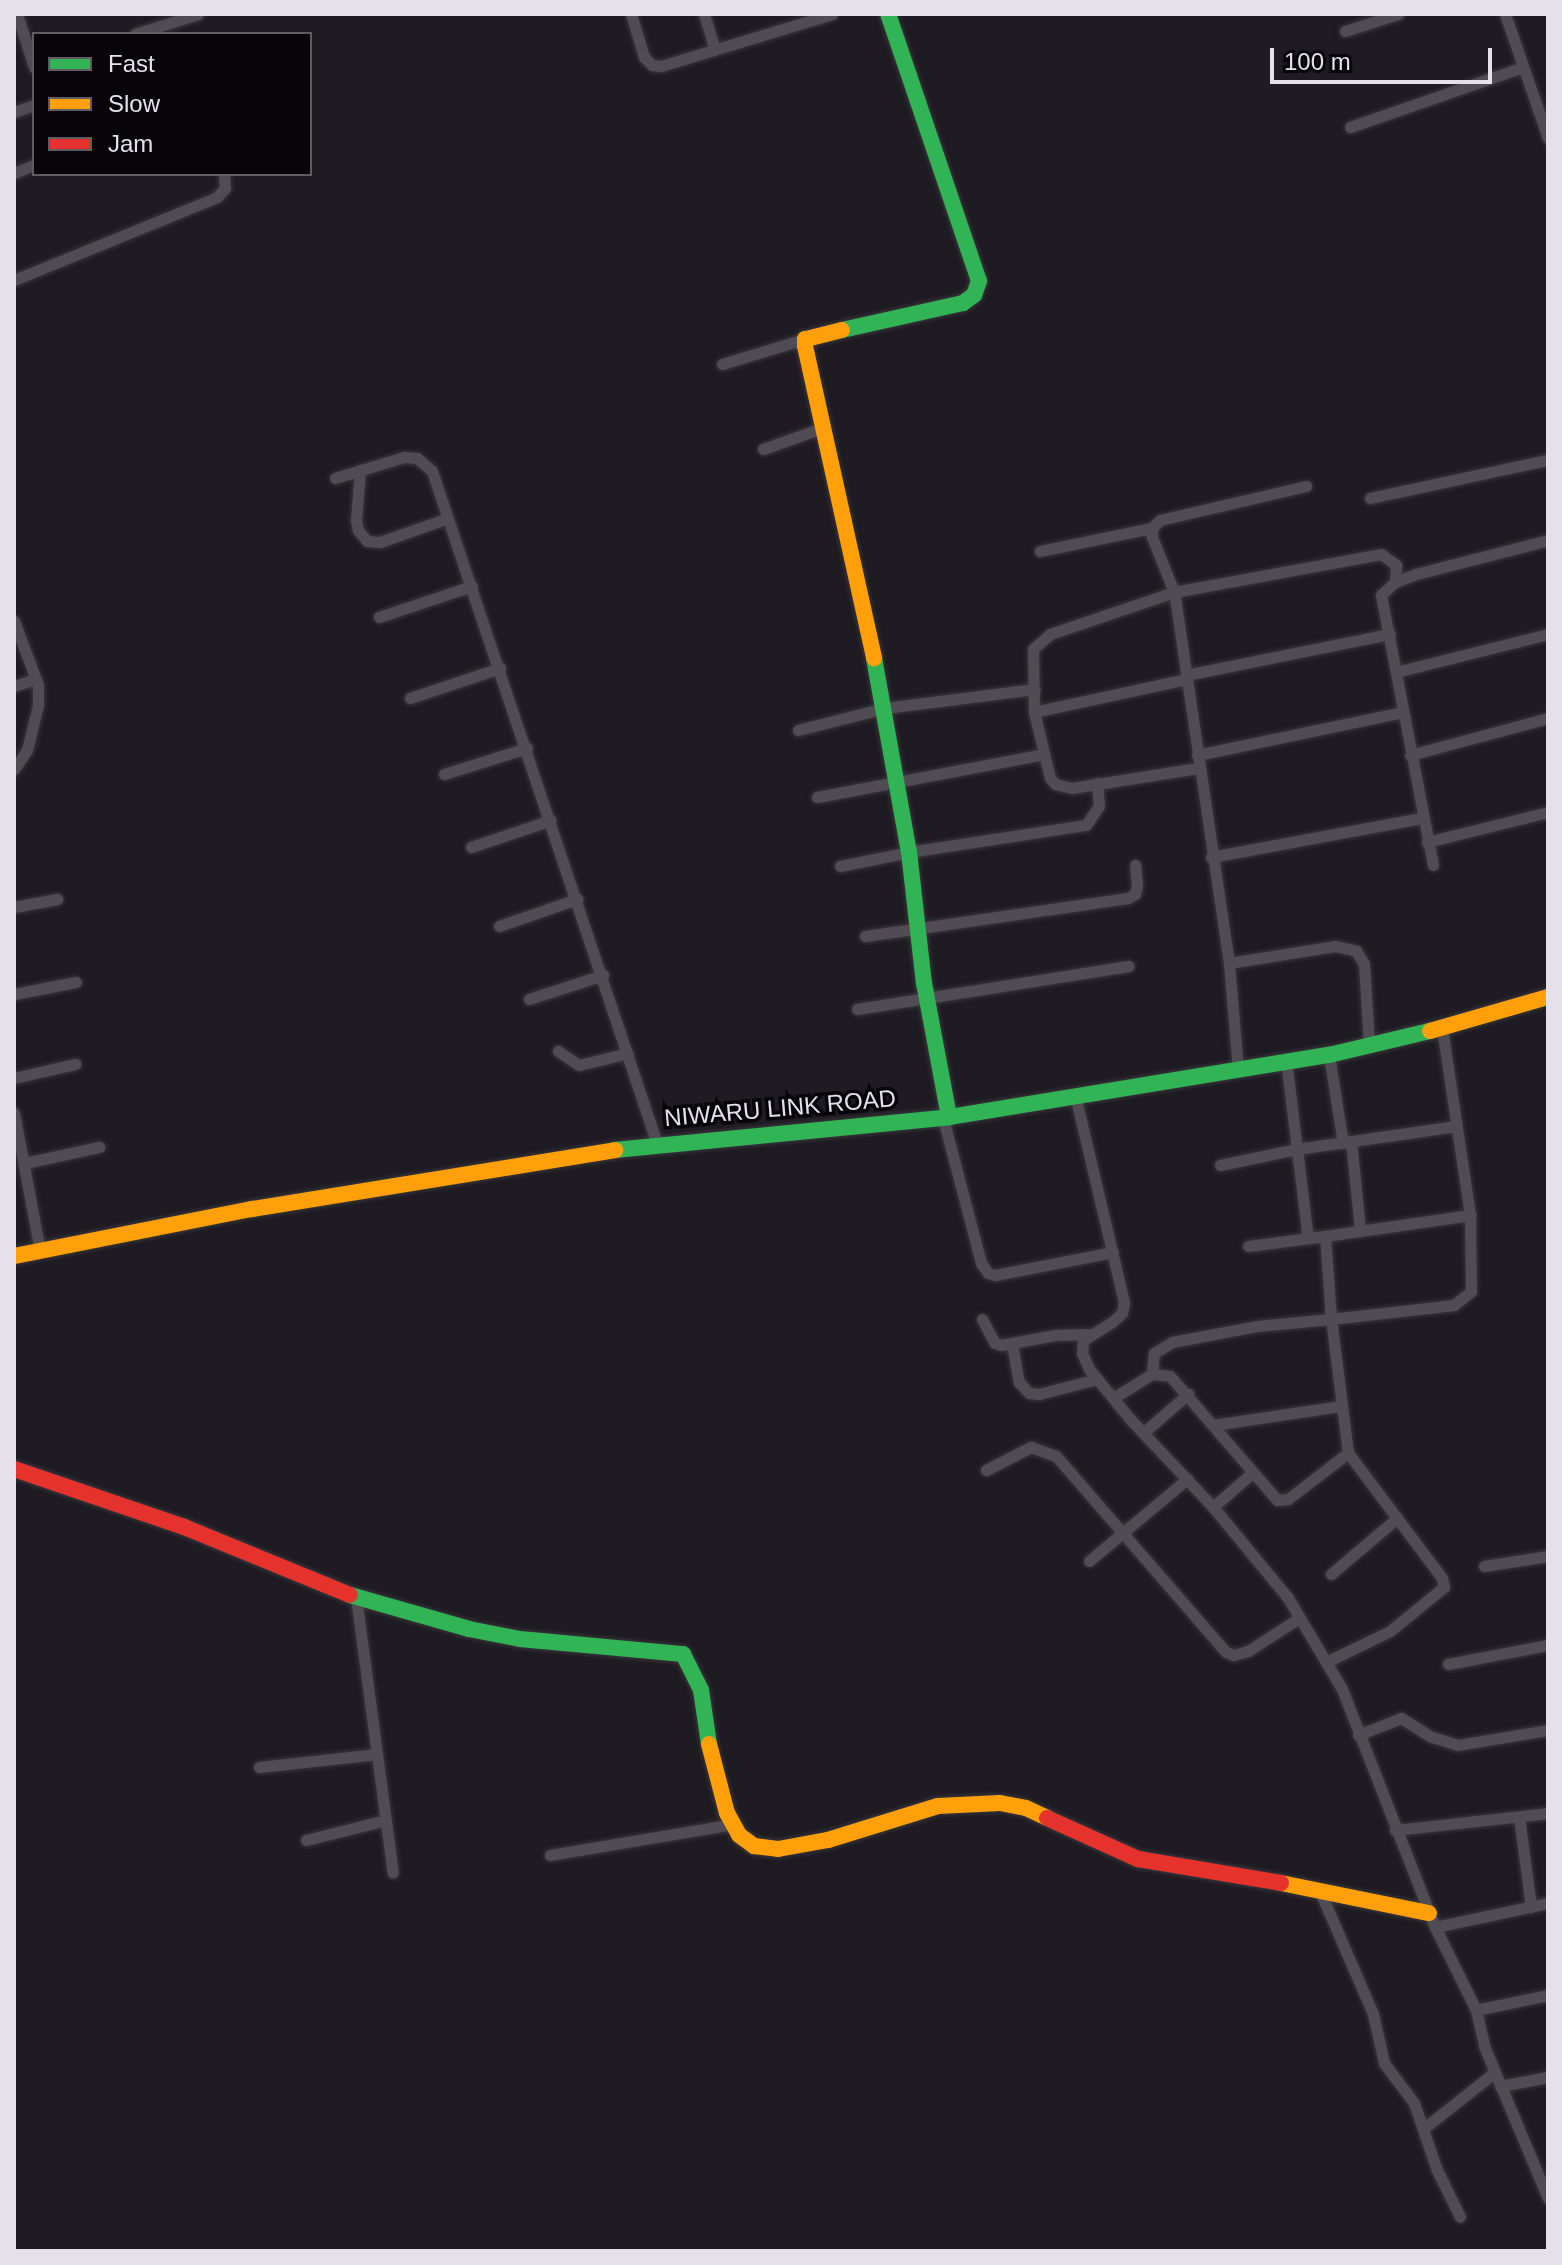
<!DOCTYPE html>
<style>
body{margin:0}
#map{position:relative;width:1562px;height:2265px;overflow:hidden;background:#1e1b22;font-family:Helvetica,sans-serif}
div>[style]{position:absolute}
.roads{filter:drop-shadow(0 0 2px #38363b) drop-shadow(0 0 2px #38363b)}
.street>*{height:11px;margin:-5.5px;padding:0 5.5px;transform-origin:5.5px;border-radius:5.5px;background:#4f4d53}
.fast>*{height:16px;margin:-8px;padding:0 8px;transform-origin:8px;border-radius:8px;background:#30b455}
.slow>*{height:16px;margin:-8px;padding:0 8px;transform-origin:8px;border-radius:8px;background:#ff9f0a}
.jam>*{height:16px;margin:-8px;padding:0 8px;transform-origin:8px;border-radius:8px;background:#e5322d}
span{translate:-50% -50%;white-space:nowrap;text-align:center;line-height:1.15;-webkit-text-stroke:7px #07050a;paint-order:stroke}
.street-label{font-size:24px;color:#e4e1ea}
.frame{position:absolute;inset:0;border:16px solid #e4e1ea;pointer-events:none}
.legend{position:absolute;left:32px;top:32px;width:280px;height:144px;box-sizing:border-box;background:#07050a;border:2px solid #5f5d64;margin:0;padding:10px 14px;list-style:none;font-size:24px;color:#e4e1ea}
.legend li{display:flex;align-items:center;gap:16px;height:40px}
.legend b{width:40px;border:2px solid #5f5d64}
.scale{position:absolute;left:1270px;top:48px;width:222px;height:36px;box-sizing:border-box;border:4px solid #e4e1ea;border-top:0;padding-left:10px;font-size:24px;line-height:28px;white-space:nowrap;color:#e4e1ea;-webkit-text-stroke:6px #07050a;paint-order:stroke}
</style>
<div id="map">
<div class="roads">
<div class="street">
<div style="left:17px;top:14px;width:56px;rotate:72.2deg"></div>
<div style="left:631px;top:14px;width:45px;rotate:73.2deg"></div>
<div style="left:644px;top:57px;width:11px;rotate:45deg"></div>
<div style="left:652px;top:65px;width:9px;rotate:6deg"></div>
<div style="left:661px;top:66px;width:179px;rotate:-16.9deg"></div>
<div style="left:704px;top:14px;width:37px;rotate:73deg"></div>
<div style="left:1505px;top:14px;width:131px;rotate:70.9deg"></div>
<div style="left:1345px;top:31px;width:56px;rotate:-17.8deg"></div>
<div style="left:135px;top:34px;width:66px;rotate:-17.6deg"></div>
<div style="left:14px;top:112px;width:21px;rotate:-19deg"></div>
<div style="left:1350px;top:127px;width:183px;rotate:-19.1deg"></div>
<div style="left:14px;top:173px;width:22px;rotate:-22deg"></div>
<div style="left:14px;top:280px;width:219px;rotate:-22.2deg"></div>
<div style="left:217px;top:197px;width:12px;rotate:-48deg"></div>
<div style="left:225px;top:188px;width:14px;rotate:-94deg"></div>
<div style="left:722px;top:364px;width:87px;rotate:-16.8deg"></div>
<div style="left:763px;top:449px;width:63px;rotate:-19.6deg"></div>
<div style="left:360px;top:470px;width:50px;rotate:94.6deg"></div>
<div style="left:356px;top:520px;width:10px;rotate:79deg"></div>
<div style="left:358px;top:530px;width:14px;rotate:51deg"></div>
<div style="left:367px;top:541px;width:13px;rotate:4deg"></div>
<div style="left:380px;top:542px;width:72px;rotate:-19.4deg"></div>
<div style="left:335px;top:478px;width:72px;rotate:-16.9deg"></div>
<div style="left:404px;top:457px;width:13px;rotate:4deg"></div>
<div style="left:417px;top:458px;width:20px;rotate:41deg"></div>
<div style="left:432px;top:471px;width:710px;rotate:71.51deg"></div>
<div style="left:1370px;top:498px;width:182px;rotate:-12.1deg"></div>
<div style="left:1040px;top:551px;width:114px;rotate:-11.6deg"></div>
<div style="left:379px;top:617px;width:98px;rotate:-18.4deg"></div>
<div style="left:14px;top:621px;width:68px;rotate:69.4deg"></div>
<div style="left:38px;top:685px;width:20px;rotate:90deg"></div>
<div style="left:38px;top:705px;width:46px;rotate:103.7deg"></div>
<div style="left:27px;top:750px;width:23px;rotate:124deg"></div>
<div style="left:1396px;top:672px;width:157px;rotate:-14deg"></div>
<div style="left:1186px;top:675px;width:208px;rotate:-11.4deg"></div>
<div style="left:14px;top:686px;width:23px;rotate:-18deg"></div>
<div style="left:410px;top:698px;width:95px;rotate:-18.4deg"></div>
<div style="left:1034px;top:712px;width:156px;rotate:-12.2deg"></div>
<div style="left:798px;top:730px;width:90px;rotate:-14.2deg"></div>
<div style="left:885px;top:708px;width:151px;rotate:-7.2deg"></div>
<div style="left:1197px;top:755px;width:210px;rotate:-11.8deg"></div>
<div style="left:1410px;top:755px;width:143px;rotate:-15deg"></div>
<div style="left:1198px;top:768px;width:128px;rotate:171deg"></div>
<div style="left:1072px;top:788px;width:17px;rotate:-167deg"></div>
<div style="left:1055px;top:784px;width:8px;rotate:-130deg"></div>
<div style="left:1050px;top:778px;width:68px;rotate:-103.6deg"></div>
<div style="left:1034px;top:712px;width:63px;rotate:-90.9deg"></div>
<div style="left:1033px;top:649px;width:23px;rotate:-41deg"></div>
<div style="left:1050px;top:634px;width:131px;rotate:-18.7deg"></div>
<div style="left:1174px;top:592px;width:59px;rotate:-111.8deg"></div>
<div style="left:1152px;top:537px;width:9px;rotate:-90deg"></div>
<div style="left:1152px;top:528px;width:11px;rotate:-45deg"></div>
<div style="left:1160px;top:520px;width:150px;rotate:-13.1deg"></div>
<div style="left:444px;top:774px;width:87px;rotate:-17.4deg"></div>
<div style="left:817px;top:797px;width:231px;rotate:-10.7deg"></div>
<div style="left:1427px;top:842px;width:125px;rotate:-13.9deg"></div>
<div style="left:471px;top:847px;width:84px;rotate:-18.6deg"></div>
<div style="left:1211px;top:857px;width:214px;rotate:-10.5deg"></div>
<div style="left:1433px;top:865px;width:275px;rotate:-100.9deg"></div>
<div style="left:1381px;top:595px;width:19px;rotate:-43deg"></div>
<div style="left:1395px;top:582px;width:22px;rotate:-21deg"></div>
<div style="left:1416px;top:574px;width:136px;rotate:-14.4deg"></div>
<div style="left:840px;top:866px;width:70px;rotate:-11.5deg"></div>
<div style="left:909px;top:852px;width:179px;rotate:-8.7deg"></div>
<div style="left:1086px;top:825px;width:23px;rotate:-56deg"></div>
<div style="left:1099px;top:806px;width:23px;rotate:-95deg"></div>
<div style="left:14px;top:907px;width:44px;rotate:-10.5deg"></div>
<div style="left:499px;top:926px;width:83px;rotate:-19.1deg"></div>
<div style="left:865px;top:936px;width:266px;rotate:-8.2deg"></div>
<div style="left:1128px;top:898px;width:8px;rotate:-30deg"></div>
<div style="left:1135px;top:894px;width:8px;rotate:-76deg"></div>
<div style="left:1137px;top:886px;width:21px;rotate:-95deg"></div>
<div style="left:1229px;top:963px;width:107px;rotate:-9.1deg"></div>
<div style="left:1335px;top:946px;width:22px;rotate:13deg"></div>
<div style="left:1356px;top:951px;width:15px;rotate:58deg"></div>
<div style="left:1364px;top:964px;width:80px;rotate:86.4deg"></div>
<div style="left:14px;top:994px;width:63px;rotate:-11deg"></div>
<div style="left:529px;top:999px;width:78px;rotate:-18deg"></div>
<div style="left:857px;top:1009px;width:275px;rotate:-9deg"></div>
<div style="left:558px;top:1051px;width:25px;rotate:34deg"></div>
<div style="left:579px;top:1065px;width:50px;rotate:-13.8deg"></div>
<div style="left:1329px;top:1055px;width:89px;rotate:81deg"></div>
<div style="left:1286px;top:1060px;width:179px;rotate:83deg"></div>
<div style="left:1238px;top:1069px;width:106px;rotate:-94.9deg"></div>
<div style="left:1229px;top:963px;width:375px;rotate:-98.4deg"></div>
<div style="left:1174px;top:592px;width:210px;rotate:-10.4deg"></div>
<div style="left:1381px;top:554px;width:19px;rotate:36deg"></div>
<div style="left:1396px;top:565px;width:17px;rotate:93deg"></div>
<div style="left:14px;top:1078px;width:63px;rotate:-12.9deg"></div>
<div style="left:1075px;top:1095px;width:214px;rotate:76.7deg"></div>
<div style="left:1124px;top:1303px;width:10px;rotate:101deg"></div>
<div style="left:1122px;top:1313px;width:13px;rotate:138deg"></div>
<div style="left:1112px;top:1322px;width:34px;rotate:148deg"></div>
<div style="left:1083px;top:1340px;width:13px;rotate:94deg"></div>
<div style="left:1082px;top:1353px;width:17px;rotate:66deg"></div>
<div style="left:1089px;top:1369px;width:65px;rotate:50.6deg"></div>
<div style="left:1130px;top:1419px;width:121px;rotate:46.7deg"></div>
<div style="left:1213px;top:1507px;width:118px;rotate:50.5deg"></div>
<div style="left:1288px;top:1598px;width:106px;rotate:59.3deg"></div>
<div style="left:1342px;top:1689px;width:256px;rotate:68.7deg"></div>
<div style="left:1435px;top:1927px;width:93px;rotate:63.7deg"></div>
<div style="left:1476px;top:2010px;width:37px;rotate:77deg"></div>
<div style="left:1484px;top:2046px;width:165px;rotate:67.2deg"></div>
<div style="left:14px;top:1113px;width:139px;rotate:79.3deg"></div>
<div style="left:943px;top:1118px;width:150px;rotate:75.3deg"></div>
<div style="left:981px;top:1263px;width:12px;rotate:55deg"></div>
<div style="left:988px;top:1273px;width:7px;rotate:16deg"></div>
<div style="left:995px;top:1275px;width:120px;rotate:-11deg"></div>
<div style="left:1351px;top:1141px;width:89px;rotate:84.2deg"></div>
<div style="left:25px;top:1163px;width:76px;rotate:-12.2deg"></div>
<div style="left:1220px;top:1165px;width:79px;rotate:-11.7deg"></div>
<div style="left:1297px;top:1149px;width:161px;rotate:-8.2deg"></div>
<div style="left:1248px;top:1246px;width:78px;rotate:-7.4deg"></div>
<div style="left:982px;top:1319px;width:27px;rotate:62deg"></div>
<div style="left:995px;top:1343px;width:6px;rotate:18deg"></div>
<div style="left:1001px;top:1345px;width:55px;rotate:-10.5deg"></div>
<div style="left:1055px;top:1335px;width:32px;rotate:-2deg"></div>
<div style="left:1012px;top:1344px;width:39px;rotate:80deg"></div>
<div style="left:1019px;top:1382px;width:15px;rotate:48deg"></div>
<div style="left:1029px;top:1393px;width:10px;rotate:6deg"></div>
<div style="left:1039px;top:1394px;width:60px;rotate:-14.5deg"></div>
<div style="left:1152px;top:1374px;width:21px;rotate:-85deg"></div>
<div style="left:1154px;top:1353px;width:21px;rotate:-31deg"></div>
<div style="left:1172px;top:1342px;width:86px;rotate:-10.7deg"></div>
<div style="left:1257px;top:1326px;width:74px;rotate:-5.4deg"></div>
<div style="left:1331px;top:1319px;width:83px;rotate:-94.1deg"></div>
<div style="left:1325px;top:1236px;width:147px;rotate:-8.2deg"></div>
<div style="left:1113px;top:1398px;width:46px;rotate:-31.6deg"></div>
<div style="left:1152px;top:1374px;width:18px;rotate:6deg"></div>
<div style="left:1170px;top:1376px;width:164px;rotate:49.2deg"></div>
<div style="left:1277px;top:1500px;width:11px;rotate:-5deg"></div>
<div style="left:1288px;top:1499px;width:76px;rotate:-37.5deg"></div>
<div style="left:1213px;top:1425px;width:128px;rotate:-8.5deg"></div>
<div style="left:1143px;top:1433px;width:60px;rotate:-40.9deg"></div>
<div style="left:986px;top:1470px;width:51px;rotate:-27.1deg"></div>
<div style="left:1031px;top:1447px;width:27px;rotate:20deg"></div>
<div style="left:1056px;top:1456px;width:259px;rotate:49.1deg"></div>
<div style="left:1226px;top:1652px;width:8px;rotate:23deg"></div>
<div style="left:1233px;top:1655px;width:16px;rotate:-15deg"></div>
<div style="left:1248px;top:1651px;width:61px;rotate:-32.9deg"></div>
<div style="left:1213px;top:1507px;width:52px;rotate:-41.1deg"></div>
<div style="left:1089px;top:1561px;width:128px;rotate:-39.9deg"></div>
<div style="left:1484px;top:1566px;width:65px;rotate:-8.9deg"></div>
<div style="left:1331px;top:1574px;width:87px;rotate:-40.3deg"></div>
<div style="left:356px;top:1597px;width:278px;rotate:82.4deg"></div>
<div style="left:1326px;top:1662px;width:71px;rotate:-25.8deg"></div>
<div style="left:1390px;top:1631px;width:70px;rotate:-39.2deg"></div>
<div style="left:1444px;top:1587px;width:9px;rotate:-103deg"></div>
<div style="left:1442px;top:1578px;width:156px;rotate:-126.9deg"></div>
<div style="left:1348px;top:1453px;width:135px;rotate:-97.2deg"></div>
<div style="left:1331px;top:1319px;width:124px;rotate:-6.5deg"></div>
<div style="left:1454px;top:1305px;width:22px;rotate:-39deg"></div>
<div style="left:1471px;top:1291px;width:76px;rotate:-90.8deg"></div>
<div style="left:1470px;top:1215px;width:189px;rotate:-98.5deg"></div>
<div style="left:1448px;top:1664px;width:102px;rotate:-10.8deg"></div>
<div style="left:1358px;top:1735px;width:46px;rotate:-21.6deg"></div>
<div style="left:1401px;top:1718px;width:36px;rotate:32deg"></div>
<div style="left:1432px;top:1737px;width:27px;rotate:17deg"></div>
<div style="left:1458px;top:1745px;width:91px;rotate:-9.5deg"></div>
<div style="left:259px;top:1767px;width:119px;rotate:-6.3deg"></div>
<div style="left:1519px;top:1817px;width:91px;rotate:82.4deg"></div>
<div style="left:1395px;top:1830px;width:154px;rotate:-6.3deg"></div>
<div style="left:306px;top:1840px;width:82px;rotate:-14deg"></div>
<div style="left:550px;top:1855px;width:186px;rotate:-9.6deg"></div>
<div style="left:1319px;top:1889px;width:136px;rotate:66.6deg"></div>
<div style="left:1373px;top:2014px;width:50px;rotate:77.3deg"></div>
<div style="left:1384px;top:2063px;width:50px;rotate:53.1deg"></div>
<div style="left:1414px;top:2103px;width:71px;rotate:71.1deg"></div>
<div style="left:1437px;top:2170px;width:52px;rotate:63.9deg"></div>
<div style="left:1435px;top:1927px;width:116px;rotate:-12deg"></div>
<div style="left:1476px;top:2010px;width:74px;rotate:-11.8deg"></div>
<div style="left:1500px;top:2086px;width:49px;rotate:-10.6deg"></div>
<div style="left:1423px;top:2129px;width:92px;rotate:-38.4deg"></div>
</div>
<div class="fast">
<div style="left:842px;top:330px;width:124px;rotate:-12.6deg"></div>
<div style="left:963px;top:303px;width:14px;rotate:-36deg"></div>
<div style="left:974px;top:295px;width:15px;rotate:-70deg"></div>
<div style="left:979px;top:281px;width:282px;rotate:-108.8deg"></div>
<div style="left:874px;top:658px;width:197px;rotate:79.8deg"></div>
<div style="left:909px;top:852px;width:132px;rotate:83.5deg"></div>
<div style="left:924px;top:983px;width:136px;rotate:79.4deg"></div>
<div style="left:615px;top:1150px;width:336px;rotate:-5.6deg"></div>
<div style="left:949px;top:1117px;width:385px;rotate:-9.3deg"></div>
<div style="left:1329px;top:1055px;width:104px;rotate:-13.4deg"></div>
<div style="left:350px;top:1595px;width:124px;rotate:15.9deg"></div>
<div style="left:469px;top:1629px;width:52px;rotate:11.1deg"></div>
<div style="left:520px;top:1639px;width:164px;rotate:5.3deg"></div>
<div style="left:683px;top:1654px;width:40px;rotate:63.4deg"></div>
<div style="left:701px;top:1690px;width:55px;rotate:81.6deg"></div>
</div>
<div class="slow">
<div style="left:842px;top:330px;width:38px;rotate:166deg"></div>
<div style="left:805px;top:339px;width:7px;rotate:90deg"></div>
<div style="left:805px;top:346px;width:320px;rotate:77.5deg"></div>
<div style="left:1430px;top:1031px;width:123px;rotate:-16.1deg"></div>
<div style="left:14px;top:1256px;width:243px;rotate:-11.2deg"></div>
<div style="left:252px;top:1209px;width:368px;rotate:-9.2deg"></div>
<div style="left:709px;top:1744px;width:71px;rotate:75.4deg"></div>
<div style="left:727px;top:1813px;width:25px;rotate:61deg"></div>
<div style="left:739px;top:1835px;width:19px;rotate:36deg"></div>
<div style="left:754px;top:1846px;width:24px;rotate:7deg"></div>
<div style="left:778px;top:1849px;width:51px;rotate:-10.2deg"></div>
<div style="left:828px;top:1840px;width:115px;rotate:-17.2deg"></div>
<div style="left:938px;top:1806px;width:62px;rotate:-2.8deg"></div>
<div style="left:1000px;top:1803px;width:26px;rotate:11deg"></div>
<div style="left:1026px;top:1808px;width:23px;rotate:25deg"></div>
<div style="left:1281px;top:1883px;width:151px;rotate:11.5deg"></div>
</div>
<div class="jam">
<div style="left:14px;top:1469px;width:180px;rotate:18.8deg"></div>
<div style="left:184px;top:1527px;width:179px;rotate:22.3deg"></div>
<div style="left:1047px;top:1818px;width:100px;rotate:24.3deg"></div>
<div style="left:1138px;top:1859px;width:145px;rotate:9.5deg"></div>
</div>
</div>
<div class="street-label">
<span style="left:780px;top:1108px;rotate:-5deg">NIWARU LINK ROAD</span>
</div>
<div class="frame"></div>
<ul class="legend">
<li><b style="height:10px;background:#30b455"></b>Fast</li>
<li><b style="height:10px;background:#ff9f0a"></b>Slow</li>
<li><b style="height:10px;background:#e5322d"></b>Jam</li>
</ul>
<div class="scale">100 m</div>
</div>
